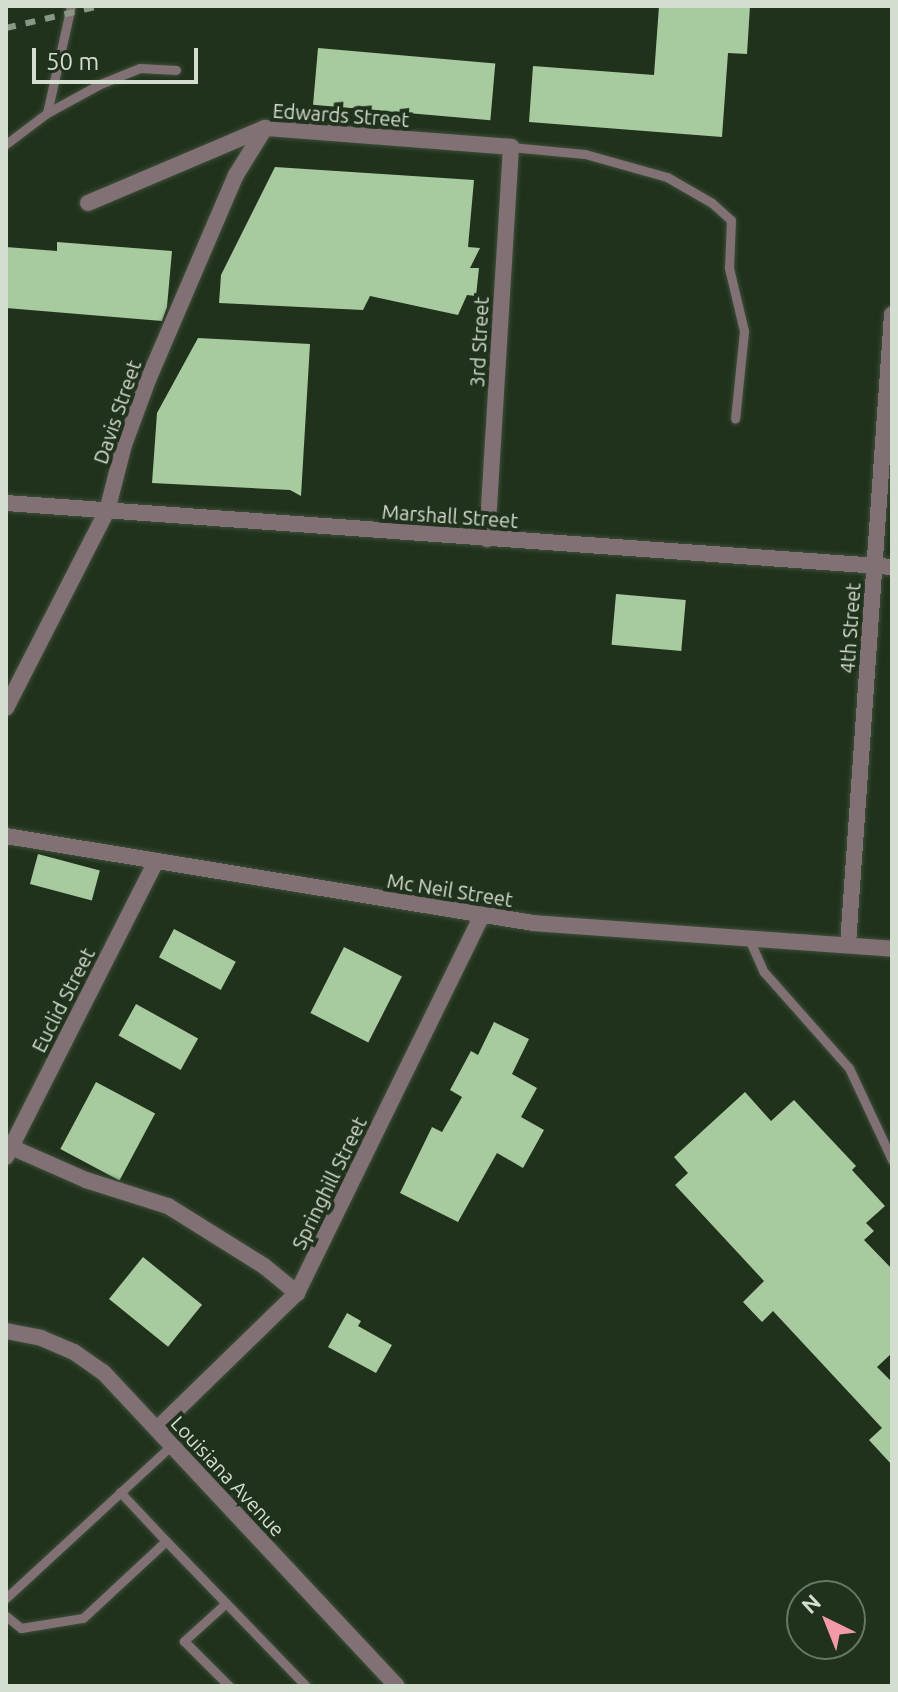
<!DOCTYPE html>
<style>
body{margin:0}
#map{position:relative;width:898px;height:1692px;overflow:hidden;background:#21321c;font-family:Ubuntu,sans-serif}
div>[style]{position:absolute}
.building>*{inset:0;background:#a7ca9e;transform-origin:0 0}
.roads{filter:drop-shadow(0 0 2px #3d4e39) drop-shadow(0 0 2px #3d4e39)}
.service>*{height:9px;margin:-4.5px;padding:0 4.5px;transform-origin:4.5px;border-radius:4.5px;background:#817174}
.minor>*{height:16px;margin:-8px;padding:0 8px;transform-origin:8px;border-radius:8px;background:#817174}
.tertiary>*{height:16px;margin:-8px;padding:0 8px;transform-origin:8px;border-radius:8px;background:#817174}
.rail>*{height:6px;margin-top:-3px;transform-origin:0;background:repeating-linear-gradient(90deg,#899785 0 10px,transparent 0 20px)}
span{translate:-50% -50%;white-space:nowrap;text-align:center;line-height:1.15;-webkit-text-stroke:8px #21321c;paint-order:stroke}
.street-label{font-size:20px;color:#d3ded0}
.frame{position:absolute;inset:0;border:8px solid #d3ded0;pointer-events:none}
.north{position:absolute;left:786px;top:1580px;width:80px;height:80px;box-sizing:border-box;background:#21321c;border:2px solid #687764;border-radius:50%;rotate:317deg;font-size:22px;font-weight:700;line-height:32px;text-align:center;color:#d3ded0}
.north::after{content:'';display:block;margin:auto;width:28px;height:36px;background:#f39aa9;clip-path:polygon(50% 0,100% 100%,50% 72%,0 100%)}
.scale{position:absolute;left:32px;top:48px;width:166px;height:36px;box-sizing:border-box;border:4px solid #d3ded0;border-top:0;padding-left:10px;font-size:24px;line-height:28px;white-space:nowrap;color:#d3ded0;-webkit-text-stroke:6px #21321c;paint-order:stroke}
</style>
<div id="map">
<div class="building">
<div style="clip-path:polygon(659px 6px,750px 6px,747px 54px,728px 53px,722px 137px,529px 122px,533px 66px,654px 75px)"></div>
<div style="left:318px;top:48px;width:178px;height:57px;rotate:5deg"></div>
<div style="clip-path:polygon(275px 167px,474px 180px,468px 247px,480px 248px,470px 268px,479px 268px,476px 296px,467px 295px,458px 315px,370px 296px,363px 310px,219px 303px,221px 275px)"></div>
<div style="clip-path:polygon(57px 242px,172px 251px,167px 307px,162px 321px,6px 308px,6px 247px,57px 251px)"></div>
<div style="clip-path:polygon(198px 338px,310px 344px,301px 496px,290px 490px,152px 483px,157px 413px)"></div>
<div style="left:616px;top:594px;width:70px;height:51px;rotate:5deg"></div>
<div style="left:38px;top:854px;width:64px;height:31px;rotate:15deg"></div>
<div style="left:174px;top:929px;width:70px;height:32px;rotate:28deg"></div>
<div style="left:344px;top:947px;width:65px;height:74px;rotate:27deg"></div>
<div style="left:136px;top:1004px;width:71px;height:36px;rotate:29deg"></div>
<div style="clip-path:polygon(494px 1022px,529px 1039px,512px 1074px,537px 1088px,521px 1117px,544px 1130px,523px 1168px,497px 1153px,458px 1222px,400px 1193px,432px 1127px,442px 1132px,462px 1097px,450px 1090px,471px 1051px,478px 1055px)"></div>
<div style="left:96px;top:1082px;width:67px;height:76px;rotate:28deg"></div>
<div style="clip-path:polygon(745px 1092px,771px 1121px,794px 1100px,856px 1166px,852px 1170px,885px 1206px,866px 1223px,874px 1231px,864px 1240px,892px 1269px,892px 1353px,877px 1367px,892px 1382px,892px 1465px,869px 1440px,882px 1428px,773px 1311px,762px 1322px,743px 1302px,764px 1281px,675px 1185px,688px 1173px,674px 1157px)"></div>
<div style="left:143px;top:1257px;width:76px;height:54px;rotate:39deg"></div>
<div style="clip-path:polygon(347px 1313px,361px 1321px,358px 1326px,392px 1345px,376px 1373px,328px 1347px)"></div>
</div>
<div class="roads">
<div class="service">
<div style="left:47px;top:113px;width:110px;rotate:-77.4deg"></div>
<div style="left:6px;top:144px;width:51px;rotate:-37.1deg"></div>
<div style="left:47px;top:113px;width:60px;rotate:-28.7deg"></div>
<div style="left:100px;top:84px;width:43px;rotate:-21.8deg"></div>
<div style="left:140px;top:68px;width:36px;rotate:3deg"></div>
<div style="left:511px;top:147px;width:74px;rotate:5.4deg"></div>
<div style="left:585px;top:154px;width:85px;rotate:15.7deg"></div>
<div style="left:667px;top:177px;width:52px;rotate:30deg"></div>
<div style="left:712px;top:203px;width:25px;rotate:42deg"></div>
<div style="left:731px;top:220px;width:48px;rotate:92.4deg"></div>
<div style="left:729px;top:268px;width:65px;rotate:76.6deg"></div>
<div style="left:744px;top:331px;width:88px;rotate:95.8deg"></div>
<div style="left:749px;top:939px;width:36px;rotate:66deg"></div>
<div style="left:764px;top:972px;width:128px;rotate:48.5deg"></div>
<div style="left:849px;top:1068px;width:102px;rotate:64.9deg"></div>
<div style="left:120px;top:1492px;width:67px;rotate:46.8deg"></div>
<div style="left:6px;top:1598px;width:226px;rotate:-42.7deg"></div>
<div style="left:226px;top:1603px;width:57px;rotate:137.9deg"></div>
<div style="left:184px;top:1641px;width:64px;rotate:45deg"></div>
<div style="left:6px;top:1616px;width:19px;rotate:39deg"></div>
<div style="left:21px;top:1628px;width:63px;rotate:-9.2deg"></div>
<div style="left:83px;top:1618px;width:113px;rotate:-42.9deg"></div>
<div style="left:166px;top:1541px;width:202px;rotate:46deg"></div>
</div>
<div class="minor">
<div style="left:88px;top:203px;width:192px;rotate:-23deg"></div>
<div style="left:265px;top:128px;width:247px;rotate:4.4deg"></div>
<div style="left:511px;top:147px;width:393px;rotate:93.5deg"></div>
<div style="left:6px;top:708px;width:221px;rotate:-62.9deg"></div>
<div style="left:107px;top:511px;width:68px;rotate:-75.6deg"></div>
<div style="left:124px;top:445px;width:69px;rotate:-69.7deg"></div>
<div style="left:148px;top:380px;width:223px;rotate:-66.8deg"></div>
<div style="left:236px;top:175px;width:55px;rotate:-58.3deg"></div>
<div style="left:6px;top:836px;width:534px;rotate:9.37deg"></div>
<div style="left:533px;top:923px;width:360px;rotate:4.1deg"></div>
<div style="left:848px;top:944px;width:631px;rotate:-86deg"></div>
<div style="left:11px;top:1147px;width:82px;rotate:23.7deg"></div>
<div style="left:86px;top:1180px;width:86px;rotate:17.6deg"></div>
<div style="left:168px;top:1206px;width:113px;rotate:32deg"></div>
<div style="left:264px;top:1266px;width:43px;rotate:39.3deg"></div>
<div style="left:6px;top:1157px;width:332px;rotate:-63.1deg"></div>
<div style="left:6px;top:1331px;width:36px;rotate:11deg"></div>
<div style="left:41px;top:1338px;width:36px;rotate:23deg"></div>
<div style="left:74px;top:1352px;width:35px;rotate:35deg"></div>
<div style="left:103px;top:1372px;width:430px;rotate:46.9deg"></div>
<div style="left:157px;top:1429px;width:195px;rotate:-44.2deg"></div>
<div style="left:297px;top:1293px;width:420px;rotate:-63.9deg"></div>
</div>
<div class="tertiary">
<div style="left:6px;top:503px;width:888px;rotate:4.13deg"></div>
</div>
</div>
<div class="rail">
<div style="left:6px;top:28px;width:97px;rotate:-13.2deg"></div>
</div>
<div class="street-label">
<span style="left:341px;top:115px;rotate:4deg">Edwards Street</span>
<span style="left:479px;top:342px;rotate:-87deg">3rd Street</span>
<span style="left:117px;top:412px;rotate:-71deg">Davis Street</span>
<span style="left:450px;top:516px;rotate:4deg">Marshall Street</span>
<span style="left:850px;top:628px;rotate:-86deg">4th Street</span>
<span style="left:450px;top:890px;rotate:9deg">Mc Neil Street</span>
<span style="left:63px;top:1000px;rotate:-63deg">Euclid Street</span>
<span style="left:329px;top:1183px;rotate:-64deg">Springhill Street</span>
<span style="left:228px;top:1476px;rotate:47deg">Louisiana Avenue</span>
</div>
<div class="frame"></div>
<div class="north">N</div>
<div class="scale">50 m</div>
</div>
